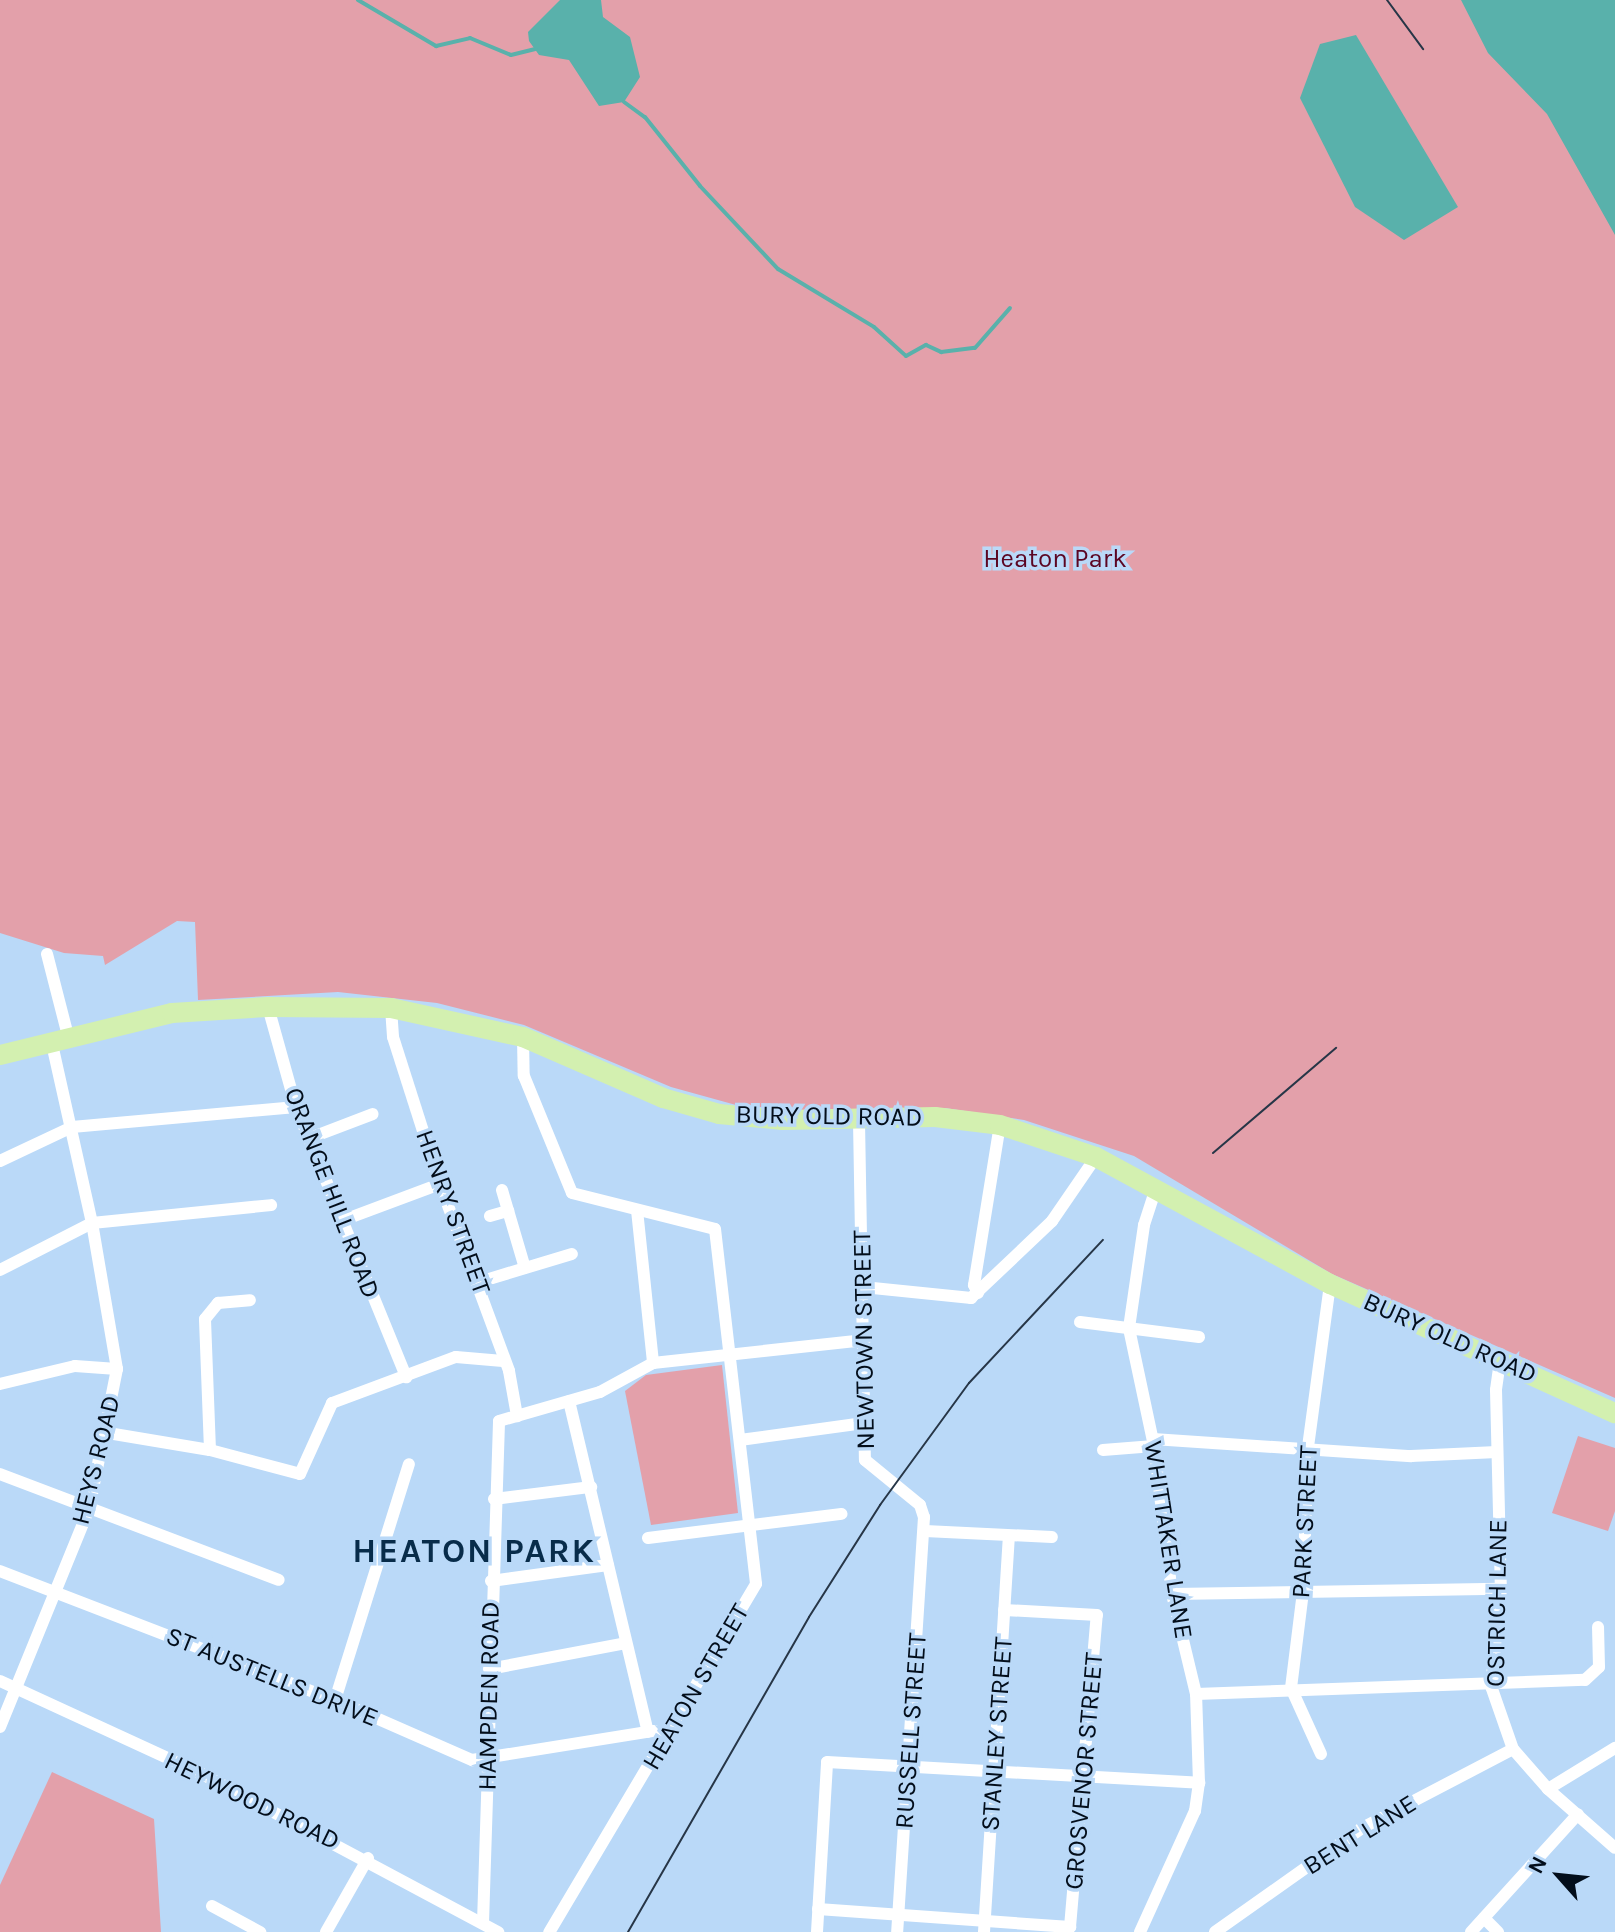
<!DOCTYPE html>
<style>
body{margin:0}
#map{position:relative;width:1615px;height:1932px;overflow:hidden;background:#bad9f8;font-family:Karla,sans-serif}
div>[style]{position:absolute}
.green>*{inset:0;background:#e3a0aa}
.water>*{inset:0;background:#59b1ab}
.stream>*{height:4px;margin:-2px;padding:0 2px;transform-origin:2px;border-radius:2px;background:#59b1ab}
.street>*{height:12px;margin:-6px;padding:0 6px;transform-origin:6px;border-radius:6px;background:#fff}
.primary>*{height:20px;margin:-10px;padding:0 10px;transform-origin:10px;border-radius:10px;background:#d3f0b0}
.tram>*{height:2px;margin:-1px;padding:0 1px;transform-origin:1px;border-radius:1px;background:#273647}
span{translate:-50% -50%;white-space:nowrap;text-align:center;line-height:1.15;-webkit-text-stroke:7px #bad9f8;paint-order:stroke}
.park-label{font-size:26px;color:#5b0623}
.street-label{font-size:26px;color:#030e1b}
.district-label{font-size:34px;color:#082c4a;font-weight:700;letter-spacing:2px}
.north{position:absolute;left:1519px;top:1836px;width:80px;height:80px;-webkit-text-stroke:6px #bad9f8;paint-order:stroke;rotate:297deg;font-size:22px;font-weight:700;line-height:32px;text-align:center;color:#030e1b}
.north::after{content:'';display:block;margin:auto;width:28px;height:36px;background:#030e1b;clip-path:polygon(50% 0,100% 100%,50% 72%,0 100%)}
</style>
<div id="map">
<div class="green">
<div style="clip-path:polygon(0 0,1615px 0,1615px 1398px,1332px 1274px,1134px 1156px,1024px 1120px,945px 1108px,800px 1110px,736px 1105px,671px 1087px,524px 1025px,437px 1003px,338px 992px,198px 1000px,195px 922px,177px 921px,105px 965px,103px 956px,64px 953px,0 933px)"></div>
<div style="clip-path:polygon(722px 1365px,738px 1513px,651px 1525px,625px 1391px,646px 1375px)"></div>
<div style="clip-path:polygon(1578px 1436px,1615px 1448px,1615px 1511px,1608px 1531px,1552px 1513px)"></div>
<div style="clip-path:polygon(52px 1772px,154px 1819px,161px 1932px,0 1932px,0 1885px)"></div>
</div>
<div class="water">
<div style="clip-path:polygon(560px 0,601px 0,603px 17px,630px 37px,640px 77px,624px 102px,599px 106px,569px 60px,539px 55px,529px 41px,528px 32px)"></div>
<div style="clip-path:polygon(1461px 0,1615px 0,1615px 235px,1547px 114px,1488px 53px)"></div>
<div style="clip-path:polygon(1356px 35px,1458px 207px,1404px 240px,1355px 207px,1300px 98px,1320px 44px)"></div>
</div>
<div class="stream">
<div style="left:358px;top:0;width:91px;rotate:30.5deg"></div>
<div style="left:436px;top:46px;width:35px;rotate:-13deg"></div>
<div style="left:470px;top:38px;width:44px;rotate:22.5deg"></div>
<div style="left:511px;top:55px;width:25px;rotate:-14deg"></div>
<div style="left:624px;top:102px;width:26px;rotate:36deg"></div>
<div style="left:645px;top:117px;width:88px;rotate:51.4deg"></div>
<div style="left:700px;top:186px;width:114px;rotate:46.8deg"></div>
<div style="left:778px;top:269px;width:112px;rotate:31.1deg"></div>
<div style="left:874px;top:327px;width:43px;rotate:42.2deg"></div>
<div style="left:906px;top:356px;width:23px;rotate:-29deg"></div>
<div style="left:926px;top:345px;width:17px;rotate:25deg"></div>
<div style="left:941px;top:352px;width:34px;rotate:-7deg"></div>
<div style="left:975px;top:348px;width:53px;rotate:-48.8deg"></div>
</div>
<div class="street">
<div style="left:47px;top:954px;width:85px;rotate:75.6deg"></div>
<div style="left:268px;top:1007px;width:104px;rotate:74.4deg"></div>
<div style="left:296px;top:1107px;width:292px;rotate:67.8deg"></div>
<div style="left:391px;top:1008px;width:29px;rotate:86deg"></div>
<div style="left:393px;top:1037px;width:154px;rotate:72.3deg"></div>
<div style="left:440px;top:1184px;width:199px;rotate:69.7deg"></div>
<div style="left:509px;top:1371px;width:46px;rotate:79.9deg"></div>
<div style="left:523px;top:1037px;width:39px;rotate:89deg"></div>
<div style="left:524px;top:1076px;width:126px;rotate:67.7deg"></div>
<div style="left:572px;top:1193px;width:147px;rotate:14.1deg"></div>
<div style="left:715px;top:1229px;width:357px;rotate:83.4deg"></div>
<div style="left:756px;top:1584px;width:405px;rotate:120.7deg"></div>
<div style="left:859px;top:1121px;width:339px;rotate:89deg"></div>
<div style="left:865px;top:1460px;width:71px;rotate:39.3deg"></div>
<div style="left:920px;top:1505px;width:13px;rotate:72deg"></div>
<div style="left:924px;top:1517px;width:416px;rotate:93.7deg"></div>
<div style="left:310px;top:1138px;width:67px;rotate:-20.9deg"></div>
<div style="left:0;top:1161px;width:80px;rotate:-25.3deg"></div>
<div style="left:72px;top:1127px;width:225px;rotate:-5.1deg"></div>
<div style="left:502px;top:1190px;width:81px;rotate:73.6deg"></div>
<div style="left:637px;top:1210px;width:154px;rotate:84deg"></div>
<div style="left:490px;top:1216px;width:19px;rotate:-16deg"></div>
<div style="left:341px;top:1221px;width:106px;rotate:-20.5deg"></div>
<div style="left:0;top:1270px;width:103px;rotate:-27.1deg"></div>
<div style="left:92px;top:1223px;width:180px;rotate:-5.7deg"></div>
<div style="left:479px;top:1282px;width:97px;rotate:-16.8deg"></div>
<div style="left:863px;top:1287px;width:109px;rotate:5.8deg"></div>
<div style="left:971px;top:1298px;width:112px;rotate:-43.5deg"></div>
<div style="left:1052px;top:1221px;width:78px;rotate:-55.5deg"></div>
<div style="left:978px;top:1293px;width:9px;rotate:-117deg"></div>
<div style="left:974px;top:1285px;width:162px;rotate:-80.8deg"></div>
<div style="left:1080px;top:1322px;width:120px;rotate:7.2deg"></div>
<div style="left:1500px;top:1361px;width:29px;rotate:98deg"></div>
<div style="left:1496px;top:1390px;width:199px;rotate:88.6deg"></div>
<div style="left:1501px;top:1589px;width:98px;rotate:95.9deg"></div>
<div style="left:1491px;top:1686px;width:67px;rotate:70.8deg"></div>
<div style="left:1513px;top:1749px;width:53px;rotate:48.8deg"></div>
<div style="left:1548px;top:1789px;width:89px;rotate:41.4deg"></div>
<div style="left:0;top:1384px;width:77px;rotate:-13.5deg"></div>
<div style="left:75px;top:1366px;width:42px;rotate:4.1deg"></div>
<div style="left:569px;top:1401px;width:340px;rotate:76.6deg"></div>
<div style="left:108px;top:1433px;width:103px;rotate:9.5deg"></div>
<div style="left:210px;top:1450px;width:93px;rotate:14.9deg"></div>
<div style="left:300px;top:1474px;width:78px;rotate:-65.7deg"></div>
<div style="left:332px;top:1403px;width:132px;rotate:-20.4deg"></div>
<div style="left:456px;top:1357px;width:47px;rotate:4.9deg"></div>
<div style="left:1153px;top:1439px;width:259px;rotate:3.8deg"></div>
<div style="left:1411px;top:1456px;width:86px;rotate:-2.7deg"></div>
<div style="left:740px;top:1440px;width:125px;rotate:-7.8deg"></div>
<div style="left:210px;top:1450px;width:131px;rotate:-92.2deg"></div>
<div style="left:205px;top:1319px;width:21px;rotate:-51deg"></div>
<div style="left:218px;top:1303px;width:32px;rotate:-5deg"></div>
<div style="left:1103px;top:1450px;width:51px;rotate:-4.5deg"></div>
<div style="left:0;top:1474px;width:298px;rotate:20.8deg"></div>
<div style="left:494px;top:1499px;width:98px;rotate:-7.1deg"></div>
<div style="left:925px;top:1531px;width:127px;rotate:2.7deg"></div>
<div style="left:648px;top:1538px;width:195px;rotate:-7.1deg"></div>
<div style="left:0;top:1571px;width:359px;rotate:21.1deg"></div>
<div style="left:335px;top:1700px;width:150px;rotate:23.7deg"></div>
<div style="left:472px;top:1760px;width:184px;rotate:-9.1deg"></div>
<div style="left:654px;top:1731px;width:15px;rotate:20deg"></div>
<div style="left:491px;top:1581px;width:118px;rotate:-7.8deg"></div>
<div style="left:1172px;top:1594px;width:329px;rotate:-0.9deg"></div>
<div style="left:489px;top:1669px;width:139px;rotate:-10.7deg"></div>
<div style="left:0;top:1681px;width:222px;rotate:24.7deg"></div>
<div style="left:202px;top:1774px;width:336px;rotate:28.1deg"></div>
<div style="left:1196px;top:1694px;width:389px;rotate:-2.1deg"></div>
<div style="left:1585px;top:1680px;width:19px;rotate:-43deg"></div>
<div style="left:1599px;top:1667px;width:40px;rotate:-91.4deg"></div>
<div style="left:335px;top:1700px;width:247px;rotate:-72.6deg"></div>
<div style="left:0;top:1727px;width:235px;rotate:-67.8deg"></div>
<div style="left:89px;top:1509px;width:143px;rotate:-78.7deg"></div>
<div style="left:117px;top:1369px;width:148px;rotate:-99.7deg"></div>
<div style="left:92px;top:1223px;width:188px;rotate:-102.6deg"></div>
<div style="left:1321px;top:1754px;width:72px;rotate:-114.4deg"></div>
<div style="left:1291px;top:1688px;width:98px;rotate:-82.9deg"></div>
<div style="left:1303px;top:1591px;width:144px;rotate:-88deg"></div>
<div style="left:1308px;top:1447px;width:164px;rotate:-82.3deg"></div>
<div style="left:1548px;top:1789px;width:79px;rotate:-31.5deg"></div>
<div style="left:212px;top:1906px;width:55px;rotate:28.4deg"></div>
<div style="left:818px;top:1909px;width:253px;rotate:4.1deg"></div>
<div style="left:1070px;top:1927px;width:313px;rotate:-85.1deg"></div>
<div style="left:1097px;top:1615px;width:93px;rotate:-176.9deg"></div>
<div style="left:1484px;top:1918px;width:20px;rotate:45deg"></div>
<div style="left:483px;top:1923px;width:502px;rotate:-88.17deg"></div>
<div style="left:499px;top:1421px;width:105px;rotate:-16deg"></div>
<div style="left:600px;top:1392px;width:60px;rotate:-28.7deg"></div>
<div style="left:653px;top:1363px;width:213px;rotate:-6.2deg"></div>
<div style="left:326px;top:1932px;width:85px;rotate:-60.4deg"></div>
<div style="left:817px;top:1932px;width:170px;rotate:-86.6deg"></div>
<div style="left:827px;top:1762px;width:373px;rotate:3.2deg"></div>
<div style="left:984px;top:1932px;width:397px;rotate:-86.4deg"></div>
<div style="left:1140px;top:1932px;width:133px;rotate:-65.6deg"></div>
<div style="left:1195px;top:1811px;width:28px;rotate:-82deg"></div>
<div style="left:1199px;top:1783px;width:89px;rotate:-91.9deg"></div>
<div style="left:1196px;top:1694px;width:103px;rotate:-103.5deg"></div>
<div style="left:1172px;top:1594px;width:149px;rotate:-96.9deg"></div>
<div style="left:1154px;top:1446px;width:121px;rotate:-102deg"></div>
<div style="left:1129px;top:1328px;width:104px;rotate:-81.7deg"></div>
<div style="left:1144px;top:1225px;width:40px;rotate:-72deg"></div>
<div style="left:1215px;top:1932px;width:180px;rotate:-35.3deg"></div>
<div style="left:1362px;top:1828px;width:170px;rotate:-27.6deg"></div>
<div style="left:1471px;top:1932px;width:159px;rotate:-47.8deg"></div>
</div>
<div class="primary">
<div style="left:0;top:1055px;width:177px;rotate:-13.7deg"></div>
<div style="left:172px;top:1013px;width:96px;rotate:-3.6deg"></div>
<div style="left:268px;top:1007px;width:123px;rotate:0.5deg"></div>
<div style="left:391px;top:1008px;width:135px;rotate:12.4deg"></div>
<div style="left:523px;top:1037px;width:153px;rotate:23.5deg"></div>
<div style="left:663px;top:1098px;width:58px;rotate:15.9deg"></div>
<div style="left:719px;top:1114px;width:64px;rotate:5.4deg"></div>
<div style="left:783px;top:1120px;width:152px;rotate:-1.1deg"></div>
<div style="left:935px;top:1117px;width:65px;rotate:7deg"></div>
<div style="left:1000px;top:1125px;width:101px;rotate:18.4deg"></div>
<div style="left:1096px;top:1157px;width:266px;rotate:28.5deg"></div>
<div style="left:1330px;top:1284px;width:313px;rotate:24.4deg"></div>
</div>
<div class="tram">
<div style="left:1387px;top:0;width:61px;rotate:53.7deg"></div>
<div style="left:1213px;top:1153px;width:162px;rotate:-40.5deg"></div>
<div style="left:628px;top:1932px;width:363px;rotate:-60.1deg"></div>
<div style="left:809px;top:1617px;width:133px;rotate:-57.6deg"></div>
<div style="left:880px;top:1505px;width:151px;rotate:-53.9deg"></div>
<div style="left:969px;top:1383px;width:196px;rotate:-46.9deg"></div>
</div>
<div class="park-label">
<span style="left:1055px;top:559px">Heaton Park</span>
</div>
<div class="street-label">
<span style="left:829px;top:1116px;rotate:1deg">BURY OLD ROAD</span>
<span style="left:332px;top:1193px;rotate:69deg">ORANGE HILL ROAD</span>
<span style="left:453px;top:1212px;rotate:70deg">HENRY STREET</span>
<span style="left:1450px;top:1338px;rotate:24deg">BURY OLD ROAD</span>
<span style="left:864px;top:1340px;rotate:-91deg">NEWTOWN STREET</span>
<span style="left:96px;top:1460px;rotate:-76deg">HEYS ROAD</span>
<span style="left:1305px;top:1522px;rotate:-87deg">PARK STREET</span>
<span style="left:1168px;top:1540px;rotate:81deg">WHITTAKER LANE</span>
<span style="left:1497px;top:1603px;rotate:-89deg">OSTRICH LANE</span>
<span style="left:272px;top:1677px;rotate:22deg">ST AUSTELLS DRIVE</span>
<span style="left:696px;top:1687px;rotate:-60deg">HEATON STREET</span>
<span style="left:489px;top:1696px;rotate:-89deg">HAMPDEN ROAD</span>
<span style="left:911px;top:1731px;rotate:-86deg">RUSSELL STREET</span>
<span style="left:997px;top:1734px;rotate:-86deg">STANLEY STREET</span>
<span style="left:1084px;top:1771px;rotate:-85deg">GROSVENOR STREET</span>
<span style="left:252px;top:1801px;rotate:26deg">HEYWOOD ROAD</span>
<span style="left:1360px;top:1835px;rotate:-32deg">BENT LANE</span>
</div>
<div class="district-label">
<span style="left:474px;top:1552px">HEATON PARK</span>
</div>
<div class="north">N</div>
</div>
